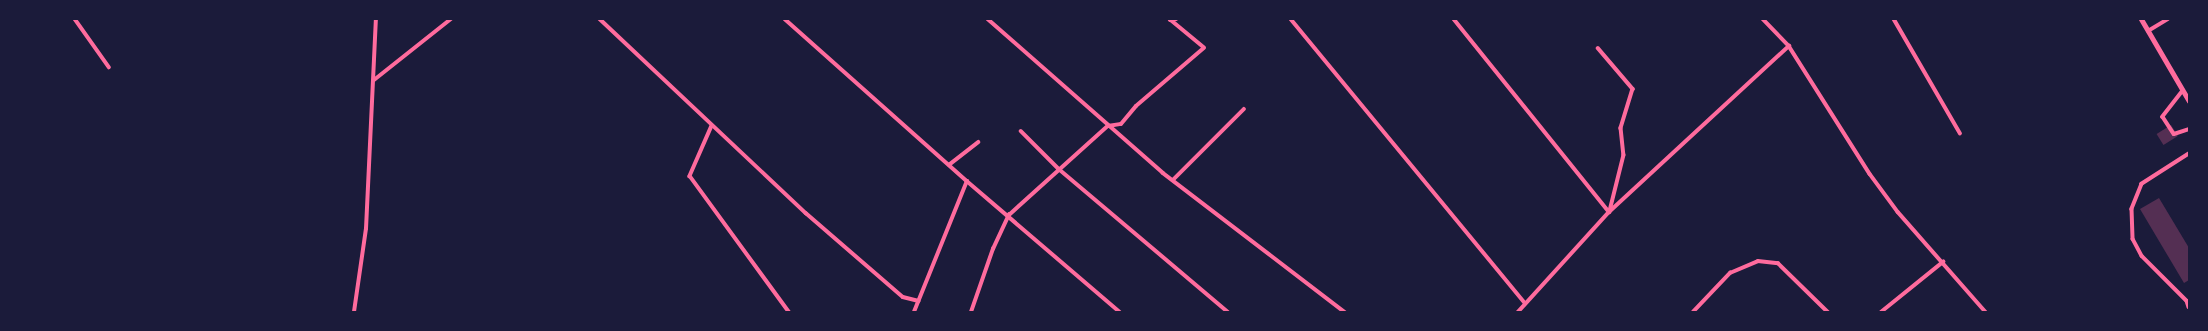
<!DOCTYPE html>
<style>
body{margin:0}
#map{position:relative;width:2208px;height:331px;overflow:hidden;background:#1b1b3a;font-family:"PT Serif",serif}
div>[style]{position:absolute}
.building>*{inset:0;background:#542f53;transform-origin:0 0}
.minor>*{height:3.5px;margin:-1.75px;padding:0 1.75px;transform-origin:1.75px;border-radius:1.75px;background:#ff6b9d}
.secondary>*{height:5px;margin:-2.5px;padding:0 2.5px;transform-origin:2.5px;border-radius:2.5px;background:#ff6b9d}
span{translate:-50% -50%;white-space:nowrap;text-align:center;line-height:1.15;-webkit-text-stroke:4px #1b1b3a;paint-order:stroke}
.frame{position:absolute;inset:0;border:20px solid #1b1b3a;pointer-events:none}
</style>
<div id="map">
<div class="building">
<div style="left:2171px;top:125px;width:13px;height:17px;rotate:58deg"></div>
<div style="clip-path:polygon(2159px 198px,2189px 248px,2189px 280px,2184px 283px,2140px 209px)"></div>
</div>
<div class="minor">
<div style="left:75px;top:19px;width:59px;rotate:54.7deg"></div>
<div style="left:600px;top:19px;width:283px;rotate:43.3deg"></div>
<div style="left:806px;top:213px;width:128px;rotate:40.9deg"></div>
<div style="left:903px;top:297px;width:16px;rotate:14deg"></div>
<div style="left:785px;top:19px;width:244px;rotate:41.7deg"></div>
<div style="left:967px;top:181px;width:201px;rotate:40.6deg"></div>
<div style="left:988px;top:19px;width:233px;rotate:41.3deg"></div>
<div style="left:1163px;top:173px;width:229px;rotate:37.4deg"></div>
<div style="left:1291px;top:19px;width:368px;rotate:50.5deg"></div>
<div style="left:1454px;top:19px;width:248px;rotate:51.2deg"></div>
<div style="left:1763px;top:19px;width:37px;rotate:46deg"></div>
<div style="left:1789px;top:46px;width:151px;rotate:57.7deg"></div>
<div style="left:1870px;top:174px;width:47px;rotate:53.6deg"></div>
<div style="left:1898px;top:212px;width:133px;rotate:48.7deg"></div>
<div style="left:1894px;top:19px;width:132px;rotate:59.9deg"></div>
<div style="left:1170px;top:20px;width:6px;rotate:-9deg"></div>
<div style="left:2148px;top:31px;width:23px;rotate:-31deg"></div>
<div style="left:1598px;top:48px;width:54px;rotate:49.5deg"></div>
<div style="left:1633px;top:89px;width:41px;rotate:107.1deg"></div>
<div style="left:1621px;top:128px;width:27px;rotate:84deg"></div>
<div style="left:1624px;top:155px;width:58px;rotate:104deg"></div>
<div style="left:374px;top:80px;width:98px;rotate:-38.4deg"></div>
<div style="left:2183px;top:91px;width:33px;rotate:128deg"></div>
<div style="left:2163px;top:117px;width:20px;rotate:57deg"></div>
<div style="left:2174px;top:134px;width:16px;rotate:-18deg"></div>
<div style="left:712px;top:126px;width:55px;rotate:113.7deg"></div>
<div style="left:690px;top:176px;width:168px;rotate:53.9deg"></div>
<div style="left:1021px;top:131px;width:54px;rotate:45deg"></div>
<div style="left:1059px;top:169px;width:221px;rotate:40.2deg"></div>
<div style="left:2189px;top:154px;width:56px;rotate:147.4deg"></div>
<div style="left:2142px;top:184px;width:27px;rotate:112deg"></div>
<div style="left:2132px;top:209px;width:30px;rotate:88deg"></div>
<div style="left:2133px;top:239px;width:19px;rotate:62deg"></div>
<div style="left:2142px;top:256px;width:64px;rotate:45deg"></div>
<div style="left:2187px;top:301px;width:6px;rotate:72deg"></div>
<div style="left:949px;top:165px;width:37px;rotate:-38deg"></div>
<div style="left:1173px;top:180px;width:100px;rotate:-45deg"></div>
<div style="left:354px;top:312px;width:84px;rotate:-81.8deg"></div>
<div style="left:366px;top:229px;width:210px;rotate:-87.3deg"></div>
<div style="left:914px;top:312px;width:141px;rotate:-68deg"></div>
<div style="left:971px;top:312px;width:67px;rotate:-70.8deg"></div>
<div style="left:993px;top:249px;width:38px;rotate:-65deg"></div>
<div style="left:1009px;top:215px;width:133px;rotate:-42deg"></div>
<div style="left:1108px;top:126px;width:13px;rotate:-9deg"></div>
<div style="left:1121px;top:124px;width:23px;rotate:-50deg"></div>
<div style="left:1136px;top:106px;width:89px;rotate:-40.5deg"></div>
<div style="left:1204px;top:48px;width:45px;rotate:-140.4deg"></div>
<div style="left:1518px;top:312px;width:135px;rotate:-47.7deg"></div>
<div style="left:1609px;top:212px;width:245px;rotate:-42.7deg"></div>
<div style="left:1693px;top:312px;width:54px;rotate:-46.5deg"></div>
<div style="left:1730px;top:273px;width:30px;rotate:-23deg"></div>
<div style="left:1758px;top:261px;width:20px;rotate:6deg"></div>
<div style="left:1778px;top:263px;width:70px;rotate:44.4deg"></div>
<div style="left:1881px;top:312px;width:80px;rotate:-38.9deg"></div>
</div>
<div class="secondary">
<div style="left:2141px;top:19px;width:95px;rotate:59.7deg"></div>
</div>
<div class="frame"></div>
</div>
